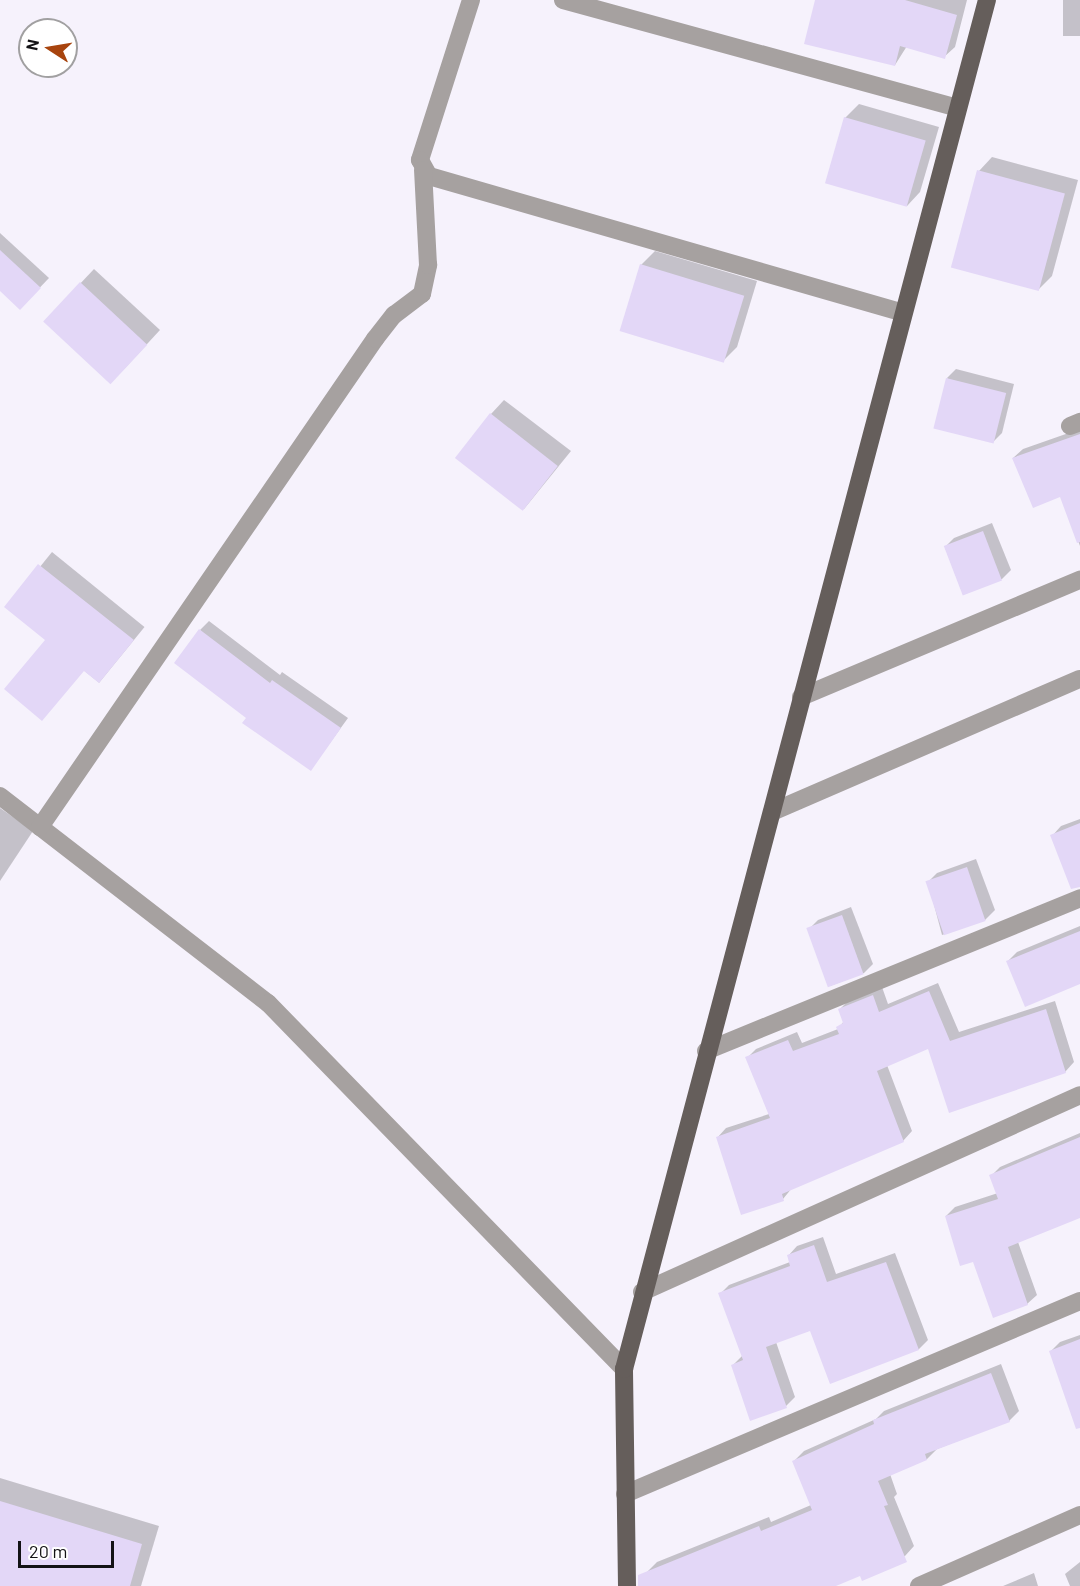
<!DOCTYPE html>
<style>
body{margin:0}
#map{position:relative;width:1080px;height:1586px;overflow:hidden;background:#f6f2fc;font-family:Barlow,sans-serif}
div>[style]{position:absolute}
.shadow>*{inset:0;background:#0003;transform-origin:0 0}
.building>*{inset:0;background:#e3d7f7;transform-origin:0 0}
.minor>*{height:18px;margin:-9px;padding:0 9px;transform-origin:9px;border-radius:9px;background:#a6a1a0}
.major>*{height:18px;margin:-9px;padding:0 9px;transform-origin:9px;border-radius:9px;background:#655e5b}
span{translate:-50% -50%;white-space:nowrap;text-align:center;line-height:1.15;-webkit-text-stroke:6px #fff;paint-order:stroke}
.north{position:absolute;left:18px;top:18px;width:60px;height:60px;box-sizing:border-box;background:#fff;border:2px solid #a1a0a1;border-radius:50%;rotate:282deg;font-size:16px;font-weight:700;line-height:24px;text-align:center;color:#131215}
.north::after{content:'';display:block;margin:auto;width:21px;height:27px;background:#a8440e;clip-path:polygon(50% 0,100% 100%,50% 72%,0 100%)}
.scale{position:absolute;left:18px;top:1541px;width:96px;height:27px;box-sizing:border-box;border:3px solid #131215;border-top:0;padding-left:8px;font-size:18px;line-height:21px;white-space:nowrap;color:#131215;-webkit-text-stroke:4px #fff;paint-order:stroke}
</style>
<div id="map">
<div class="shadow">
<div style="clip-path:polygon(817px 0,967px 0,955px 47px,944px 57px,907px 46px,895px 65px)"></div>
<div style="left:1063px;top:0;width:17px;height:36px"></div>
<div style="clip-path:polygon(859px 104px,939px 127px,920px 192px,907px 206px,845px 118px)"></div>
<div style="clip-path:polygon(992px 157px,1078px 180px,1052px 276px,1038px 290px,979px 171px)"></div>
<div style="clip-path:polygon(0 233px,49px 278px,29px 299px,0 289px)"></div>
<div style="clip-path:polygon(655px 251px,757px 281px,737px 347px,723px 361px,641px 265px)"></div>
<div style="clip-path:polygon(94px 269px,160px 330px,124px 369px,45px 321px)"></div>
<div style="clip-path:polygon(956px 369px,1014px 384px,1002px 433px,993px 442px,947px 378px)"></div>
<div style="clip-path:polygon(504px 400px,571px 451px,524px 509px,491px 414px)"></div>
<div style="clip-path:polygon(1080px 429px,1080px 546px,1061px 495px,1013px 458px,1023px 449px)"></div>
<div style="clip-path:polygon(992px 523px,1011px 570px,1002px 579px,963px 594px,945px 547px,954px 538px)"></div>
<div style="left:52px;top:552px;width:119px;height:72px;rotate:39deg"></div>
<div style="clip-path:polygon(209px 621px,280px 675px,282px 672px,348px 718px,311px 769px,200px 630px)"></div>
<div style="clip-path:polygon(0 808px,33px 831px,0 881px)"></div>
<div style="clip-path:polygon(1080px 819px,1080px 886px,1052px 836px,1061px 826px)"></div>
<div style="clip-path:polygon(976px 859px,995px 910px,985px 920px,942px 935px,928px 882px,937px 873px)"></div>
<div style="clip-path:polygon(851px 907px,873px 964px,864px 973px,830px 986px,809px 929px,818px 920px)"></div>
<div style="clip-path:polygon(1080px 926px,1080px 982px,1008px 961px,1017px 952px)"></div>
<div style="clip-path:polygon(938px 983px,959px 1032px,1055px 1001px,1074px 1062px,1065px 1072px,929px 1047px,887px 1065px,912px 1131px,903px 1141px,792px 1188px,783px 1199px,717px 1138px,726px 1128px,769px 1114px,747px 1058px,756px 1049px,797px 1032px,802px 1043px,838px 1029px,844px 1021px,839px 1010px,848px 1001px,882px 987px,888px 1004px)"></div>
<div style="clip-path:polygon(1080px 1133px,1080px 1217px,1018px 1242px,1037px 1295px,1027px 1304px,974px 1260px,946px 1216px,955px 1207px,998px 1193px,991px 1176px,1000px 1167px)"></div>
<div style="clip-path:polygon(823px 1237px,836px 1274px,895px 1253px,928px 1340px,919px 1349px,830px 1382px,811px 1330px,776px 1342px,795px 1397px,786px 1406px,733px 1365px,743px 1355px,720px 1294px,729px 1285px,790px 1262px,788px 1256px,797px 1246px)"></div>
<div style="clip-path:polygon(1080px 1335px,1080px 1394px,1051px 1351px,1060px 1342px)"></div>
<div style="clip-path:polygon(1001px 1364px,1019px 1411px,1009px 1421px,937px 1449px,927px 1459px,890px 1474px,897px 1494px,894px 1497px,914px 1546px,905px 1556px,832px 1586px,651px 1586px,647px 1572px,657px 1562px,769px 1517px,771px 1522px,811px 1505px,794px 1461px,804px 1451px,876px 1419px,884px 1411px)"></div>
<div style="clip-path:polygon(0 1478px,159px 1526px,141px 1586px,0 1586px)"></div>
<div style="clip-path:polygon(1080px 1562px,1080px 1586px,1070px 1586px,1065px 1574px)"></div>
<div style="clip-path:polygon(1034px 1573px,1038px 1586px,1002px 1586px,1003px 1586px)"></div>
</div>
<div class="building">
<div style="clip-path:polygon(815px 0,905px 0,957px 15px,945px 59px,900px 46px,895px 66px,804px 44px)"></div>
<div style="left:844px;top:117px;width:85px;height:69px;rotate:16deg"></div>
<div style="left:977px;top:170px;width:91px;height:101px;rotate:15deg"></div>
<div style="clip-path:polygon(0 250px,41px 288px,20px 310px,0 291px)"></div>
<div style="left:640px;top:264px;width:109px;height:70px;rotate:17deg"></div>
<div style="left:80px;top:282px;width:92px;height:54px;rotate:43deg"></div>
<div style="left:946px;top:378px;width:62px;height:52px;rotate:14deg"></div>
<div style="left:490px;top:413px;width:86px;height:57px;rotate:38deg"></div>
<div style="clip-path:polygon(1080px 434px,1080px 542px,1077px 543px,1060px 497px,1033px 508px,1012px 458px)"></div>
<div style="left:983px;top:531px;width:53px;height:42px;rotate:69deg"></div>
<div style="clip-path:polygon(38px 564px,134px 640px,99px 683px,84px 671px,42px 721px,4px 689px,45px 640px,4px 607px)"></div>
<div style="clip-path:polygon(199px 629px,270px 683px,272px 680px,341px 728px,311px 771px,242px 723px,246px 718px,174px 663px)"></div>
<div style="clip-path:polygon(1080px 823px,1080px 887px,1071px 889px,1050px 835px)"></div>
<div style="left:967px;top:867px;width:57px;height:44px;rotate:71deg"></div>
<div style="left:842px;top:915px;width:63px;height:38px;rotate:70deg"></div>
<div style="clip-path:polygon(1080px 931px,1080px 984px,1025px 1007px,1006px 961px)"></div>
<div style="clip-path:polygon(929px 991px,950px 1041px,1046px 1009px,1066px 1073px,949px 1113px,928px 1049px,877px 1071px,904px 1142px,782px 1194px,784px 1201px,741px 1215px,716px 1137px,770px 1118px,745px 1057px,788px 1040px,793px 1051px,839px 1034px,836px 1027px,843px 1023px,838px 1009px,873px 995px,879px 1012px)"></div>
<div style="clip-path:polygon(1080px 1137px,1080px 1218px,1008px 1247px,1028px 1305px,993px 1318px,973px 1262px,960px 1266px,945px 1216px,998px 1199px,989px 1175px)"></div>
<div style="clip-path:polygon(814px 1245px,827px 1282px,886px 1262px,919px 1350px,830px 1384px,810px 1331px,766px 1347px,787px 1408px,750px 1421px,731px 1365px,743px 1360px,718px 1293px,790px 1266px,787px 1255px)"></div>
<div style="clip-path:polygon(1080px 1339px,1080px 1428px,1076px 1429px,1049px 1351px)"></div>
<div style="clip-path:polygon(991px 1373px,1010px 1422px,925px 1454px,927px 1460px,878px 1481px,888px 1505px,884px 1506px,907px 1562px,862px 1581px,860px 1576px,836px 1586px,638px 1586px,638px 1575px,759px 1526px,761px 1531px,812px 1510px,792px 1461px,874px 1424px,873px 1420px)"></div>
<div style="clip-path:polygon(0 1501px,142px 1544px,130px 1586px,0 1586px)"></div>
</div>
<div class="minor">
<div style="left:471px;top:0;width:168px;rotate:107.7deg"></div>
<div style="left:420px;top:160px;width:18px;rotate:61deg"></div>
<div style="left:429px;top:176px;width:493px;rotate:16.1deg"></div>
<div style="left:563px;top:0;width:409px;rotate:15.3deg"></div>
<div style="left:1070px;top:426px;width:11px;rotate:-22deg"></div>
<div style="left:801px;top:697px;width:303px;rotate:-22.8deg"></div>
<div style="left:0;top:796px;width:339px;rotate:37.7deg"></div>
<div style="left:268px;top:1003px;width:511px;rotate:45.79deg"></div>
<div style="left:772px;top:812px;width:335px;rotate:-23.4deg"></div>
<div style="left:40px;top:827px;width:592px;rotate:-55.53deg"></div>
<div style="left:375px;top:339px;width:31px;rotate:-52deg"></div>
<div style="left:394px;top:315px;width:35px;rotate:-37deg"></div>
<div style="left:422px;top:294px;width:30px;rotate:-78deg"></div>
<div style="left:428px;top:265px;width:95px;rotate:-93deg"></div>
<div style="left:706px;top:1051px;width:404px;rotate:-22.2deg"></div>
<div style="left:642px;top:1292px;width:480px;rotate:-24.2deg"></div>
<div style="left:625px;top:1494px;width:494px;rotate:-23deg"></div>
<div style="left:919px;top:1586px;width:176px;rotate:-23.8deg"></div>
</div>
<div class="major">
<div style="left:627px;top:1586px;width:217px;rotate:-90.8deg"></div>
<div style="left:624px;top:1369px;width:1416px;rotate:-75.15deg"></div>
</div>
<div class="north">N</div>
<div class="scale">20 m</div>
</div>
